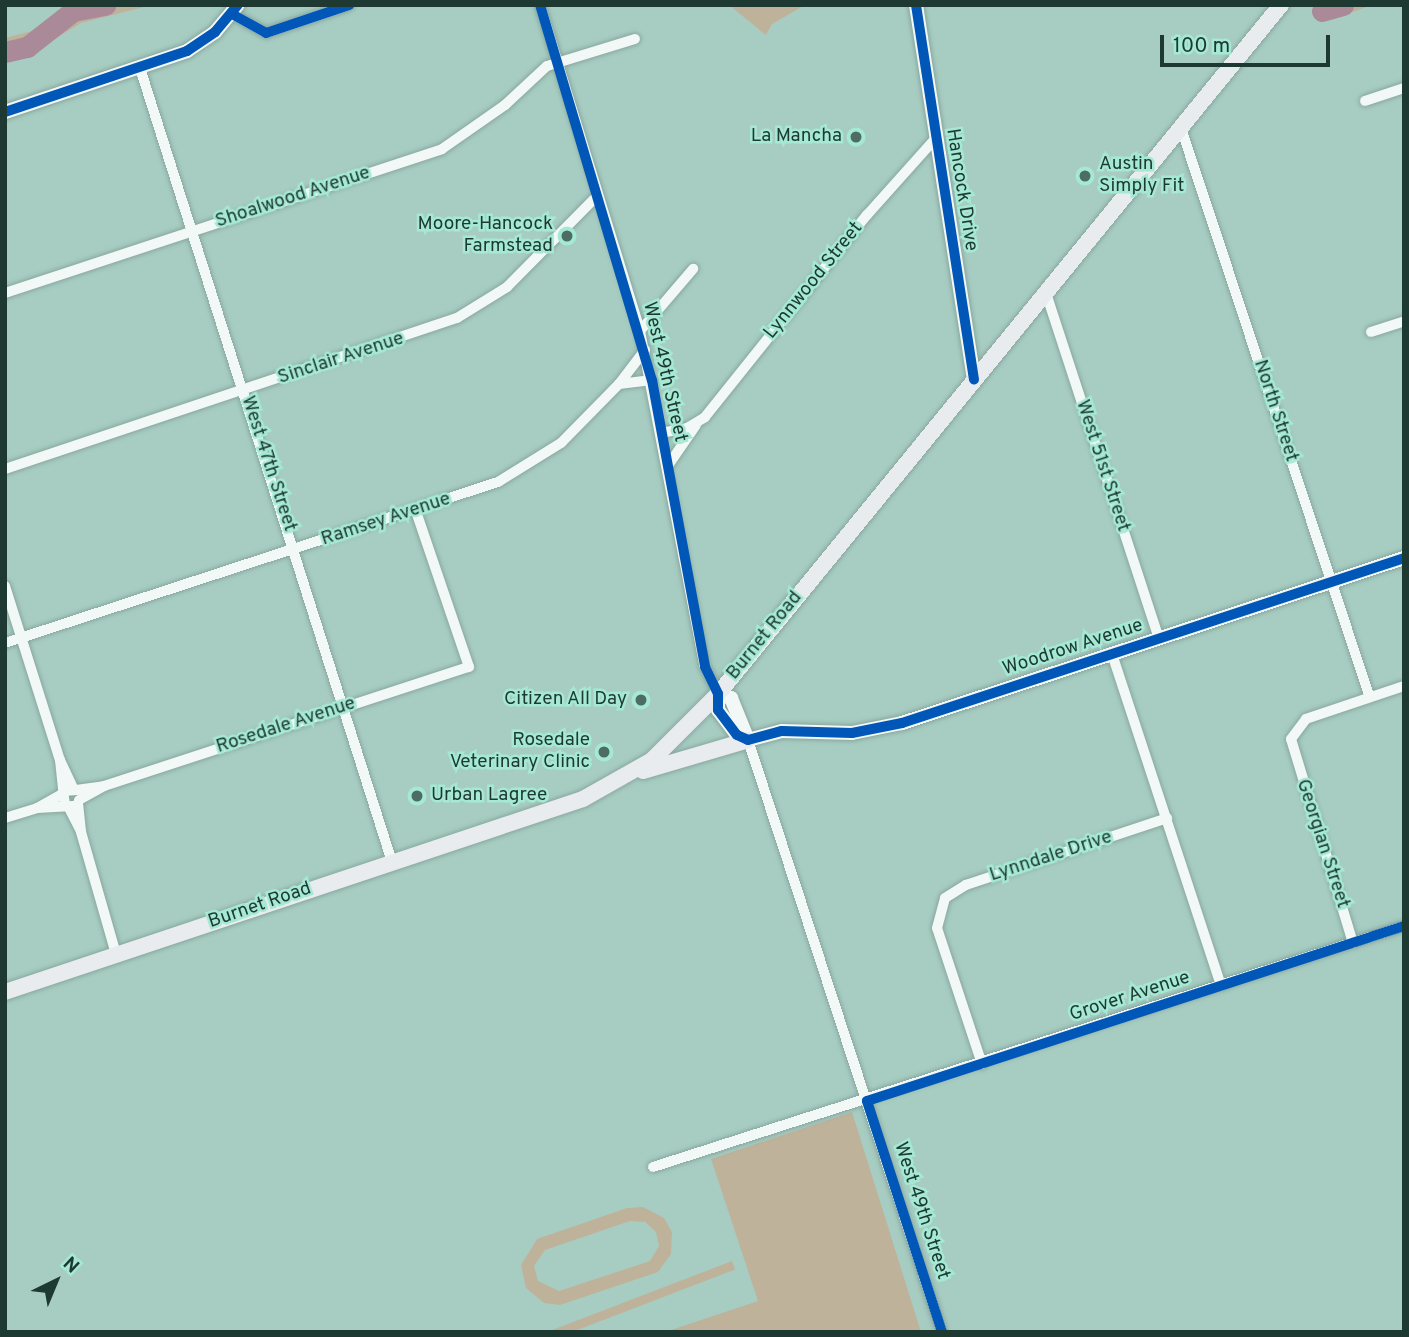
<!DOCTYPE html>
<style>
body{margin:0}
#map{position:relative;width:1409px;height:1337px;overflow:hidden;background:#a7cdc2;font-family:Overpass,sans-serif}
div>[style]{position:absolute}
.green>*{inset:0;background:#bfb29a;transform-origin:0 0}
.river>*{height:21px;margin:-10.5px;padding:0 10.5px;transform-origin:10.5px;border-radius:10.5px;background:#aa8a98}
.roads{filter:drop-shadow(0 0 2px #89a79f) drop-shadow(0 0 2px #89a79f)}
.minor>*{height:10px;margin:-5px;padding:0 5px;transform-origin:5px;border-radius:5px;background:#f2f8f6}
.tertiary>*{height:14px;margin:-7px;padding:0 7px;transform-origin:7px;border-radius:7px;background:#f2f8f6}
.secondary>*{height:16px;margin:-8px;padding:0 8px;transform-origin:8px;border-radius:8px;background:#e8ecef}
.cycleway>*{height:10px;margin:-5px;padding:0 5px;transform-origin:5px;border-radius:5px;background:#0057b8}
.dots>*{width:19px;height:19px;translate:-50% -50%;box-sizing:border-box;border:4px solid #a5e9d5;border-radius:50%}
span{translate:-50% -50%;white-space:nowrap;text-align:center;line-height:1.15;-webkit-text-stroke:5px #a5e9d5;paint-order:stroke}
.poi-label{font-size:19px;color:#1d3932}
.right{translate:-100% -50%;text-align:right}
.left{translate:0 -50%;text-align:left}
.street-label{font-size:19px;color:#1d3932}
.frame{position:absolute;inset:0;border:7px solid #1d3932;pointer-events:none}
.north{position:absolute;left:21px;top:1246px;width:70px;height:70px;-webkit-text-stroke:5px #a5e9d5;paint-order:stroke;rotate:43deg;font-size:19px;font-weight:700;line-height:28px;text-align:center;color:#1d3932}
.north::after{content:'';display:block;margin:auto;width:24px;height:32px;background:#1d3932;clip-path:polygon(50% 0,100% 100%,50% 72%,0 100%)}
.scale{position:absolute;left:1160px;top:35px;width:170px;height:32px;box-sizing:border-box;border:4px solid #1d3932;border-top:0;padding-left:9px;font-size:21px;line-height:24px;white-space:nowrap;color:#1d3932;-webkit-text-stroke:5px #a5e9d5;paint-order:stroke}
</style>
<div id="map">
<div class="green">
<div style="clip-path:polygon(76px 5px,152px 5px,81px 23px,43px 46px,5px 59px,5px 38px,36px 30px)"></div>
<div style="clip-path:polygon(729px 5px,805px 5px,772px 24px,766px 35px)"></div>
<div style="clip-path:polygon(1319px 5px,1372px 5px,1334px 19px,1331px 14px,1321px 15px)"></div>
<div style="clip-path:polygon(852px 1112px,921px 1332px,665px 1332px,758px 1301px,711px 1159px)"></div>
<div style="clip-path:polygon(evenodd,643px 1207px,664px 1218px,672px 1232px,671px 1254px,658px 1272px,560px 1305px,544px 1303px,526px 1288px,521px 1265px,537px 1239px,627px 1208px,643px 1207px,630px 1221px,645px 1222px,656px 1232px,659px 1246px,650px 1261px,559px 1291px,538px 1281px,534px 1266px,545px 1250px,630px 1221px)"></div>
<div style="left:732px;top:1261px;width:9px;height:205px;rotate:69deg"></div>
</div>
<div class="river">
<div style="left:1322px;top:11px;width:22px;rotate:-16deg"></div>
<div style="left:5px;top:52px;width:23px;rotate:-13deg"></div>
<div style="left:27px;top:47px;width:58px;rotate:-38deg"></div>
<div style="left:73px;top:11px;width:33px;rotate:-11deg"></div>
</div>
<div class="roads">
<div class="minor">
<div style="left:540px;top:5px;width:341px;rotate:72.9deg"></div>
<div style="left:640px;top:331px;width:342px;rotate:79.1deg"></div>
<div style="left:705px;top:667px;width:30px;rotate:64deg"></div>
<div style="left:232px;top:14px;width:39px;rotate:29deg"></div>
<div style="left:266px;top:33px;width:88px;rotate:-18.6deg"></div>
<div style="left:140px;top:68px;width:833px;rotate:72.39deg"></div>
<div style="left:1365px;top:101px;width:41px;rotate:-18.4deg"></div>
<div style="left:1181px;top:128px;width:597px;rotate:71.66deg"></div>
<div style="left:5px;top:293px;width:460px;rotate:-18.2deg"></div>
<div style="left:442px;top:149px;width:77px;rotate:-34.9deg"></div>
<div style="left:505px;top:105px;width:57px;rotate:-42.9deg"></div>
<div style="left:547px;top:66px;width:92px;rotate:-17.1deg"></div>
<div style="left:1046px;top:293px;width:364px;rotate:71.9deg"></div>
<div style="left:640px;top:331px;width:82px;rotate:-49.5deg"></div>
<div style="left:1371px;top:332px;width:35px;rotate:-18deg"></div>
<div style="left:619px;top:384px;width:43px;rotate:-52.6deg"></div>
<div style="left:661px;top:433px;width:26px;rotate:-11deg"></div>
<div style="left:687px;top:428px;width:21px;rotate:-31deg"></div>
<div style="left:705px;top:417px;width:259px;rotate:-51.3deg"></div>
<div style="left:867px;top:215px;width:102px;rotate:-48.2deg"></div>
<div style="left:667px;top:467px;width:51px;rotate:-55.4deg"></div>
<div style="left:5px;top:469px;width:477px;rotate:-18.5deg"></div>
<div style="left:457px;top:318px;width:59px;rotate:-31.8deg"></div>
<div style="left:507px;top:287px;width:129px;rotate:-45.3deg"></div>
<div style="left:5px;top:586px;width:182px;rotate:72.5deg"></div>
<div style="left:60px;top:760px;width:31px;rotate:65deg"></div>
<div style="left:5px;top:643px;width:519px;rotate:-18.09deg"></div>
<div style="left:498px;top:482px;width:74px;rotate:-31.8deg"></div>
<div style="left:561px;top:443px;width:83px;rotate:-45.5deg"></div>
<div style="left:619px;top:384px;width:33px;rotate:-7deg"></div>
<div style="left:1112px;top:654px;width:349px;rotate:71.8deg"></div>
<div style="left:748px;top:740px;width:623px;rotate:71.86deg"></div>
<div style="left:60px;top:760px;width:31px;rotate:84deg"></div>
<div style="left:76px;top:790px;width:28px;rotate:-8deg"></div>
<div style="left:79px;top:800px;width:29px;rotate:-29deg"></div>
<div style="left:104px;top:786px;width:384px;rotate:-18.1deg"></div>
<div style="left:469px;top:667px;width:165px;rotate:-108.8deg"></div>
<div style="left:78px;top:803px;width:29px;rotate:84deg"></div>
<div style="left:65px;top:804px;width:13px;rotate:-99deg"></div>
<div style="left:63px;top:791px;width:14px;rotate:-4deg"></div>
<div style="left:68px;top:806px;width:29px;rotate:63deg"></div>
<div style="left:81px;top:832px;width:127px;rotate:74deg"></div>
<div style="left:37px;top:808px;width:29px;rotate:-29deg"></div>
<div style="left:5px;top:818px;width:34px;rotate:-17deg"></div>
<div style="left:37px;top:808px;width:36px;rotate:-3deg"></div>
<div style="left:1353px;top:943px;width:213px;rotate:-106.9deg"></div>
<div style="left:1291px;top:739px;width:25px;rotate:-53deg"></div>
<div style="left:1306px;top:719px;width:103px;rotate:-18.6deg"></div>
<div style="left:982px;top:1064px;width:143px;rotate:-108.3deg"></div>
<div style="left:937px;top:928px;width:31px;rotate:-75deg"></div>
<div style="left:945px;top:898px;width:25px;rotate:-32deg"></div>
<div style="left:966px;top:885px;width:212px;rotate:-18.4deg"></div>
<div style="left:653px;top:1167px;width:789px;rotate:-17.79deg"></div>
</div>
<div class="tertiary">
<div style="left:916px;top:5px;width:379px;rotate:81.2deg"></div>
<div style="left:5px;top:112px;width:192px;rotate:-18.5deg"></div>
<div style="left:187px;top:51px;width:34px;rotate:-34deg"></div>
<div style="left:215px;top:32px;width:35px;rotate:-50deg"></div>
<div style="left:718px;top:694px;width:14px;rotate:17deg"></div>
<div style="left:731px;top:698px;width:45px;rotate:68deg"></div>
<div style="left:748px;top:740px;width:12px;rotate:-156deg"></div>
<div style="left:737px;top:735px;width:31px;rotate:-127deg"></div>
<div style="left:718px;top:710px;width:16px;rotate:-90deg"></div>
<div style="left:748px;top:740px;width:35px;rotate:-15deg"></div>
<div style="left:782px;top:731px;width:70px;rotate:1.6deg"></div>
<div style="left:852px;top:733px;width:51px;rotate:-11.3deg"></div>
<div style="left:902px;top:723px;width:528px;rotate:-18.19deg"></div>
</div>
<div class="secondary">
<div style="left:643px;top:771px;width:109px;rotate:-16.4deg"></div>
<div style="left:5px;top:992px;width:609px;rotate:-18.46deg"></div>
<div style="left:583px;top:799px;width:79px;rotate:-29.5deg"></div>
<div style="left:652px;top:760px;width:93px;rotate:-45deg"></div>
<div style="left:718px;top:694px;width:890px;rotate:-50.75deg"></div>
</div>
</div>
<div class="cycleway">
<div style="left:540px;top:5px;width:391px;rotate:73.4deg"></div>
<div style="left:652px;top:380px;width:292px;rotate:79.5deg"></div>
<div style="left:705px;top:667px;width:30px;rotate:64deg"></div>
<div style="left:718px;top:694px;width:16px;rotate:90deg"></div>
<div style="left:718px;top:710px;width:31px;rotate:53deg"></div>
<div style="left:737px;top:735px;width:12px;rotate:24deg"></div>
<div style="left:916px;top:5px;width:379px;rotate:81.2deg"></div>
<div style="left:232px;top:14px;width:39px;rotate:29deg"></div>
<div style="left:266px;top:33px;width:88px;rotate:-18.6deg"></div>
<div style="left:5px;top:112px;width:192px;rotate:-18.5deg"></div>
<div style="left:187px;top:51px;width:34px;rotate:-34deg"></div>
<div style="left:215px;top:32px;width:35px;rotate:-50deg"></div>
<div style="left:748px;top:740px;width:35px;rotate:-15deg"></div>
<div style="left:782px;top:731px;width:70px;rotate:1.6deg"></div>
<div style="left:852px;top:733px;width:51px;rotate:-11.3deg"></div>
<div style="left:902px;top:723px;width:528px;rotate:-18.19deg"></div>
<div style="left:942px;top:1332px;width:243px;rotate:-108deg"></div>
<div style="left:867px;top:1101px;width:565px;rotate:-18.05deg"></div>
</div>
<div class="dots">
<div style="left:856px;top:137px;background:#4d6d64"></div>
<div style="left:1085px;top:176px;background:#4d6d64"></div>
<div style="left:567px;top:236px;background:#4d6d64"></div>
<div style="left:641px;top:700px;background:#4d6d64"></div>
<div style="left:604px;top:752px;background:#4d6d64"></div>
<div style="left:417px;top:796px;background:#4d6d64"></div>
</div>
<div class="poi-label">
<span class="right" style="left:842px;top:137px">La Mancha</span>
<span class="left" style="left:1099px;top:176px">Austin<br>Simply Fit</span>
<span class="right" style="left:553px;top:236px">Moore-Hancock<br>Farmstead</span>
<span class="right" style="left:627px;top:700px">Citizen All Day</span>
<span class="right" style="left:590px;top:752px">Rosedale<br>Veterinary Clinic</span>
<span class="left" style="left:431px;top:796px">Urban Lagree</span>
</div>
<div class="street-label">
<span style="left:961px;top:190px;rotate:81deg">Hancock Drive</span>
<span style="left:293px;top:198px;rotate:-18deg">Shoalwood Avenue</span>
<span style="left:814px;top:281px;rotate:-51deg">Lynnwood Street</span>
<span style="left:341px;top:359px;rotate:-18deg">Sinclair Avenue</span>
<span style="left:664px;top:372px;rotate:77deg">West 49th Street</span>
<span style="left:1275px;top:411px;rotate:72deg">North Street</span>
<span style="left:268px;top:464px;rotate:72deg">West 47th Street</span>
<span style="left:1102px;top:466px;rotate:72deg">West 51st Street</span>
<span style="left:386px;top:520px;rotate:-18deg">Ramsey Avenue</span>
<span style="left:765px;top:636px;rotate:-51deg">Burnet Road</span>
<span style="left:1073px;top:648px;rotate:-18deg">Woodrow Avenue</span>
<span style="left:286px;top:726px;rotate:-18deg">Rosedale Avenue</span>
<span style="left:1322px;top:844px;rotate:72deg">Georgian Street</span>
<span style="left:1051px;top:857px;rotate:-18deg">Lynndale Drive</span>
<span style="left:260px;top:906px;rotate:-19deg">Burnet Road</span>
<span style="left:1130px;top:997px;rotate:-18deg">Grover Avenue</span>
<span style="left:921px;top:1211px;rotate:72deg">West 49th Street</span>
</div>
<div class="frame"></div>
<div class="north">N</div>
<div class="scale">100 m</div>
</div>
